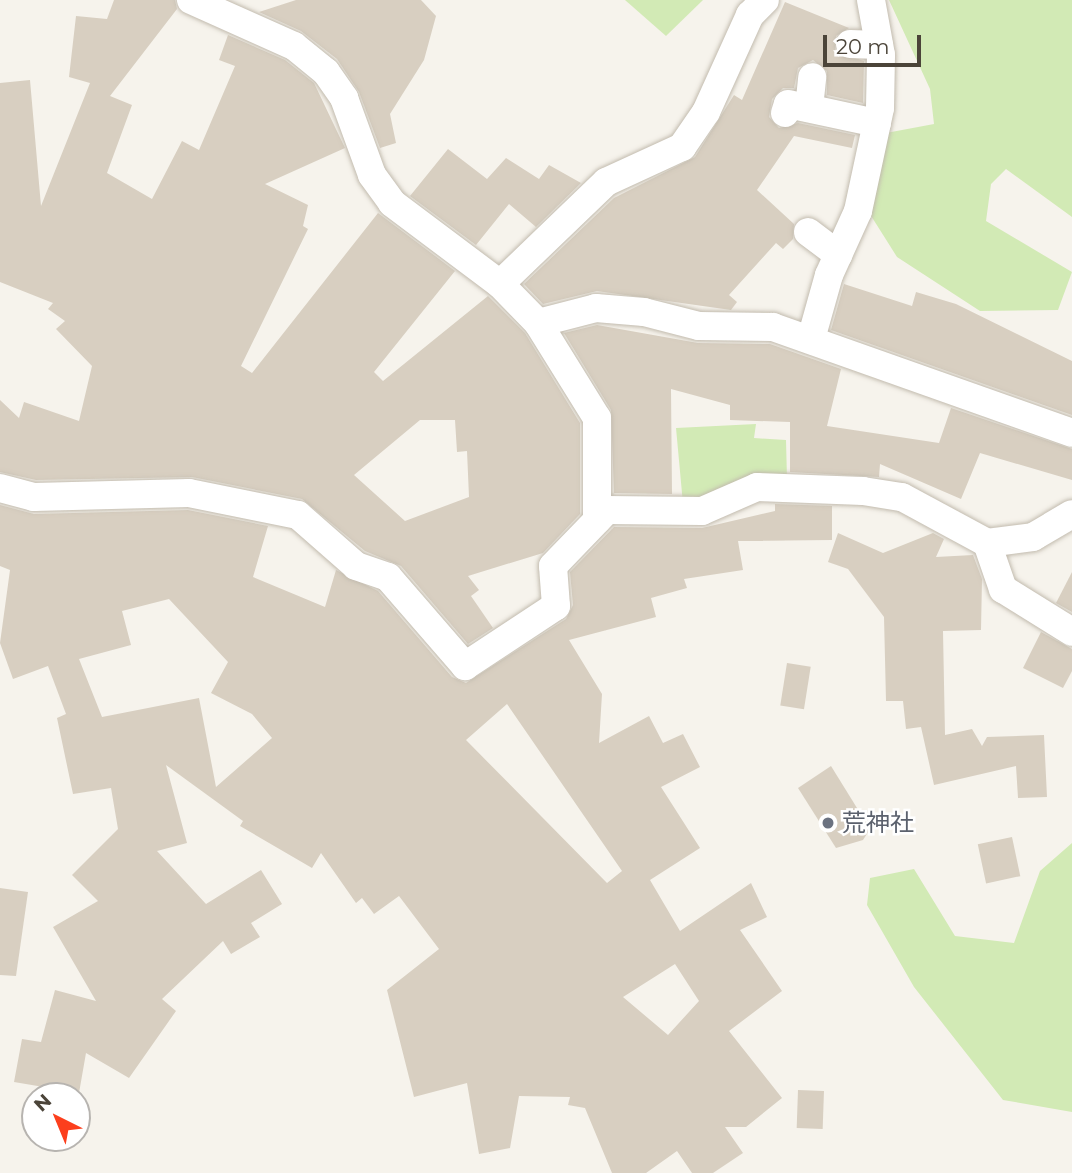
<!DOCTYPE html>
<meta charset="utf-8">
<style>
body{margin:0}
#map{position:relative;width:1072px;height:1173px;overflow:hidden;background:#f6f3ec;font-family:Montserrat,"Noto Sans JP",sans-serif}
div>[style]{position:absolute}
.green>*{inset:0;background:#d2eab5}
.building>*{inset:0;background:#d8cfc1;transform-origin:0 0}
.roads{filter:drop-shadow(0 0 2px #c2bbae) drop-shadow(0 0 2px #c2bbae)}
.street>*{height:28px;margin:-14px;padding:0 14px;transform-origin:14px;border-radius:14px;background:#fff}
.dots>*{width:19px;height:19px;translate:-50% -50%;box-sizing:border-box;border:4px solid #fff;border-radius:50%}
span{translate:-50% -50%;white-space:nowrap;text-align:center;line-height:1.15;-webkit-text-stroke:5px #fff;paint-order:stroke}
.worship-label{font-size:24px;color:#5b616d}
.left{translate:0 -50%;text-align:left}
.north{position:absolute;left:21px;top:1082px;width:70px;height:70px;box-sizing:border-box;background:#fff;border:2px solid #b7b4b0;border-radius:50%;rotate:317deg;font-size:19px;font-weight:700;line-height:28px;text-align:center;color:#4b4439}
.north::after{content:'';display:block;margin:auto;width:24px;height:32px;background:#fc3f1d;clip-path:polygon(50% 0,100% 100%,50% 72%,0 100%)}
.scale{position:absolute;left:823px;top:35px;width:98px;height:32px;box-sizing:border-box;border:4px solid #4b4439;border-top:0;padding-left:9px;font-size:21px;line-height:24px;white-space:nowrap;color:#4b4439;-webkit-text-stroke:5px #fff;paint-order:stroke}
</style>
<div id="map">
<div class="green">
<div style="clip-path:polygon(625px 0,703px 0,666px 36px)"></div>
<div style="clip-path:polygon(889px 0,1072px 0,1072px 217px,1006px 169px,991px 184px,986px 221px,1072px 272px,1058px 310px,980px 311px,897px 257px,868px 211px,886px 133px,934px 124px,930px 89px)"></div>
<div style="clip-path:polygon(756px 424px,754px 438px,786px 440px,787px 479px,683px 504px,676px 428px)"></div>
<div style="clip-path:polygon(1072px 843px,1072px 1112px,1003px 1100px,914px 987px,867px 905px,870px 878px,914px 869px,955px 936px,1014px 943px,1040px 871px)"></div>
</div>
<div class="building">
<div style="clip-path:polygon(evenodd,114px 0,175px 0,177px 9px,110px 96px,132px 105px,107px 173px,152px 199px,182px 141px,199px 150px,235px 66px,219px 60px,228px 35px,285px 60px,314px 83px,345px 148px,265px 184px,308px 205px,303px 226px,308px 229px,241px 366px,252px 373px,378px 213px,455px 271px,374px 372px,383px 381px,488px 296px,525px 333px,580px 423px,580px 514px,543px 553px,468px 576px,479px 590px,471px 596px,493px 628px,468px 644px,401px 566px,365px 551px,302px 499px,192px 477px,36px 480px,0 472px,0 400px,19px 418px,24px 402px,79px 421px,92px 366px,56px 329px,65px 321px,48px 309px,53px 303px,0 282px,0 83px,30px 80px,41px 206px,90px 83px,69px 77px,76px 16px,107px 19px,114px 0,420px 420px,455px 420px,457px 452px,467px 451px,469px 497px,405px 521px,354px 475px,420px 420px)"></div>
<div style="clip-path:polygon(296px 0,421px 0,436px 16px,424px 60px,390px 114px,396px 143px,380px 148px,359px 92px,337px 59px,301px 31px,259px 12px)"></div>
<div style="clip-path:polygon(785px 2px,849px 28px,836px 36px,835px 51px,864px 61px,863px 103px,827px 95px,827px 71px,813px 60px,798px 68px,794px 88px,783px 88px,772px 99px,769px 117px,779px 128px,798px 123px,855px 135px,852px 148px,794px 136px,757px 190px,794px 224px,793px 239px,783px 249px,776px 243px,729px 295px,737px 302px,731px 310px,597px 291px,543px 304px,524px 284px,614px 198px,695px 157px,734px 95px,742px 100px)"></div>
<div style="clip-path:polygon(448px 149px,487px 179px,506px 158px,539px 179px,549px 165px,581px 183px,536px 227px,509px 204px,476px 245px,410px 196px)"></div>
<div style="clip-path:polygon(844px 284px,912px 306px,916px 292px,956px 304px,1072px 361px,1072px 415px,831px 330px)"></div>
<div style="clip-path:polygon(597px 325px,698px 343px,770px 344px,841px 369px,827px 426px,939px 443px,951px 408px,1072px 449px,1072px 480px,980px 453px,961px 499px,880px 464px,879px 477px,790px 472px,790px 422px,730px 420px,730px 405px,671px 389px,672px 494px,614px 493px,611px 410px,564px 333px)"></div>
<div style="clip-path:polygon(evenodd,775px 504px,832px 506px,832px 540px,738px 541px,743px 570px,684px 579px,687px 588px,651px 598px,656px 617px,569px 640px,602px 694px,599px 743px,649px 716px,663px 743px,683px 734px,700px 767px,661px 787px,700px 848px,650px 880px,680px 931px,751px 883px,767px 917px,740px 930px,782px 991px,729px 1031px,782px 1098px,746px 1127px,725px 1127px,743px 1153px,713px 1173px,692px 1173px,677px 1151px,646px 1173px,612px 1173px,585px 1108px,568px 1105px,570px 1097px,519px 1096px,510px 1148px,479px 1154px,467px 1083px,414px 1097px,387px 990px,439px 949px,399px 896px,374px 914px,362px 898px,356px 903px,321px 853px,312px 868px,240px 826px,243px 821px,166px 765px,187px 843px,157px 851px,206px 904px,261px 870px,282px 904px,251px 923px,260px 937px,231px 954px,223px 941px,162px 999px,176px 1011px,129px 1078px,86px 1053px,79px 1093px,14px 1082px,22px 1039px,41px 1042px,55px 990px,96px 1001px,53px 927px,98px 901px,72px 875px,118px 829px,111px 788px,73px 794px,57px 718px,66px 714px,48px 666px,13px 679px,0 643px,10px 570px,0 566px,0 505px,34px 514px,188px 510px,268px 526px,253px 577px,325px 607px,336px 570px,378px 591px,452px 677px,466px 683px,566px 619px,573px 605px,570px 572px,614px 527px,702px 528px,775px 511px,775px 504px,169px 599px,228px 662px,211px 693px,252px 714px,272px 738px,216px 787px,199px 698px,102px 717px,79px 659px,131px 645px,122px 611px,169px 599px,775px 504px,507px 704px,622px 871px,607px 883px,466px 740px,507px 704px,775px 504px,675px 964px,699px 1001px,668px 1035px,623px 997px,675px 964px)"></div>
<div style="clip-path:polygon(838px 533px,883px 553px,933px 533px,944px 539px,936px 557px,973px 555px,982px 579px,981px 630px,943px 631px,945px 735px,972px 729px,982px 746px,987px 737px,1044px 735px,1047px 797px,1018px 798px,1016px 766px,934px 785px,921px 727px,906px 729px,903px 701px,886px 701px,884px 617px,848px 569px,828px 562px)"></div>
<div style="clip-path:polygon(1072px 572px,1072px 612px,1056px 603px)"></div>
<div style="clip-path:polygon(1041px 632px,1072px 649px,1072px 671px,1063px 688px,1023px 668px)"></div>
<div style="left:787px;top:663px;width:24px;height:43px;rotate:9deg"></div>
<div style="clip-path:polygon(831px 766px,870px 829px,863px 840px,836px 848px,798px 788px)"></div>
<div style="left:1012px;top:837px;width:40px;height:35px;rotate:78deg"></div>
<div style="clip-path:polygon(0 888px,28px 892px,16px 976px,0 975px)"></div>
<div style="left:798px;top:1090px;width:26px;height:38px;rotate:2deg"></div>
</div>
<div class="roads">
<div class="street">
<div style="left:191px;top:0;width:113px;rotate:24.1deg"></div>
<div style="left:294px;top:46px;width:41px;rotate:39.1deg"></div>
<div style="left:326px;top:72px;width:32px;rotate:55deg"></div>
<div style="left:344px;top:98px;width:82px;rotate:70deg"></div>
<div style="left:372px;top:175px;width:34px;rotate:54deg"></div>
<div style="left:392px;top:203px;width:135px;rotate:36.9deg"></div>
<div style="left:500px;top:284px;width:54px;rotate:45.7deg"></div>
<div style="left:538px;top:323px;width:60px;rotate:-14.5deg"></div>
<div style="left:596px;top:308px;width:48px;rotate:4.8deg"></div>
<div style="left:644px;top:312px;width:57px;rotate:14.3deg"></div>
<div style="left:699px;top:326px;width:74px;rotate:0.8deg"></div>
<div style="left:773px;top:327px;width:317px;rotate:19.5deg"></div>
<div style="left:850px;top:44px;width:29px;rotate:2deg"></div>
<div style="left:809px;top:108px;width:31px;rotate:-84deg"></div>
<div style="left:785px;top:113px;width:9px;rotate:-72deg"></div>
<div style="left:788px;top:104px;width:91px;rotate:12.1deg"></div>
<div style="left:808px;top:232px;width:38px;rotate:37deg"></div>
<div style="left:500px;top:284px;width:147px;rotate:-43.9deg"></div>
<div style="left:606px;top:182px;width:84px;rotate:-24.7deg"></div>
<div style="left:682px;top:147px;width:42px;rotate:-55.6deg"></div>
<div style="left:706px;top:112px;width:107px;rotate:-65.6deg"></div>
<div style="left:750px;top:15px;width:21px;rotate:-45deg"></div>
<div style="left:538px;top:323px;width:112px;rotate:58.2deg"></div>
<div style="left:597px;top:418px;width:102px;rotate:90deg"></div>
<div style="left:811px;top:339px;width:66px;rotate:-74.3deg"></div>
<div style="left:829px;top:275px;width:70px;rotate:-65.6deg"></div>
<div style="left:858px;top:211px;width:105px;rotate:-77.9deg"></div>
<div style="left:880px;top:108px;width:53px;rotate:-88.9deg"></div>
<div style="left:881px;top:55px;width:56px;rotate:-100.3deg"></div>
<div style="left:0;top:488px;width:35px;rotate:15deg"></div>
<div style="left:34px;top:497px;width:155px;rotate:-1.5deg"></div>
<div style="left:189px;top:493px;width:111px;rotate:11.4deg"></div>
<div style="left:298px;top:515px;width:77px;rotate:41.3deg"></div>
<div style="left:356px;top:566px;width:34px;rotate:19deg"></div>
<div style="left:388px;top:577px;width:118px;rotate:49.1deg"></div>
<div style="left:465px;top:666px;width:109px;rotate:-33.4deg"></div>
<div style="left:556px;top:606px;width:40px;rotate:-94.3deg"></div>
<div style="left:553px;top:566px;width:78px;rotate:-46deg"></div>
<div style="left:607px;top:510px;width:95px;rotate:0.6deg"></div>
<div style="left:702px;top:511px;width:60px;rotate:-23.6deg"></div>
<div style="left:757px;top:487px;width:106px;rotate:2.2deg"></div>
<div style="left:863px;top:491px;width:39px;rotate:9deg"></div>
<div style="left:902px;top:497px;width:97px;rotate:28.4deg"></div>
<div style="left:987px;top:543px;width:46px;rotate:-7.4deg"></div>
<div style="left:1033px;top:537px;width:45px;rotate:-30.5deg"></div>
<div style="left:987px;top:543px;width:49px;rotate:70.8deg"></div>
<div style="left:1003px;top:589px;width:81px;rotate:31.9deg"></div>
</div>
</div>
<div class="dots">
<div style="left:828px;top:823px;background:#6b7280"></div>
</div>
<div class="worship-label">
<span class="left" style="left:842px;top:823px">荒神社</span>
</div>
<div class="north">N</div>
<div class="scale">20 m</div>
</div>
